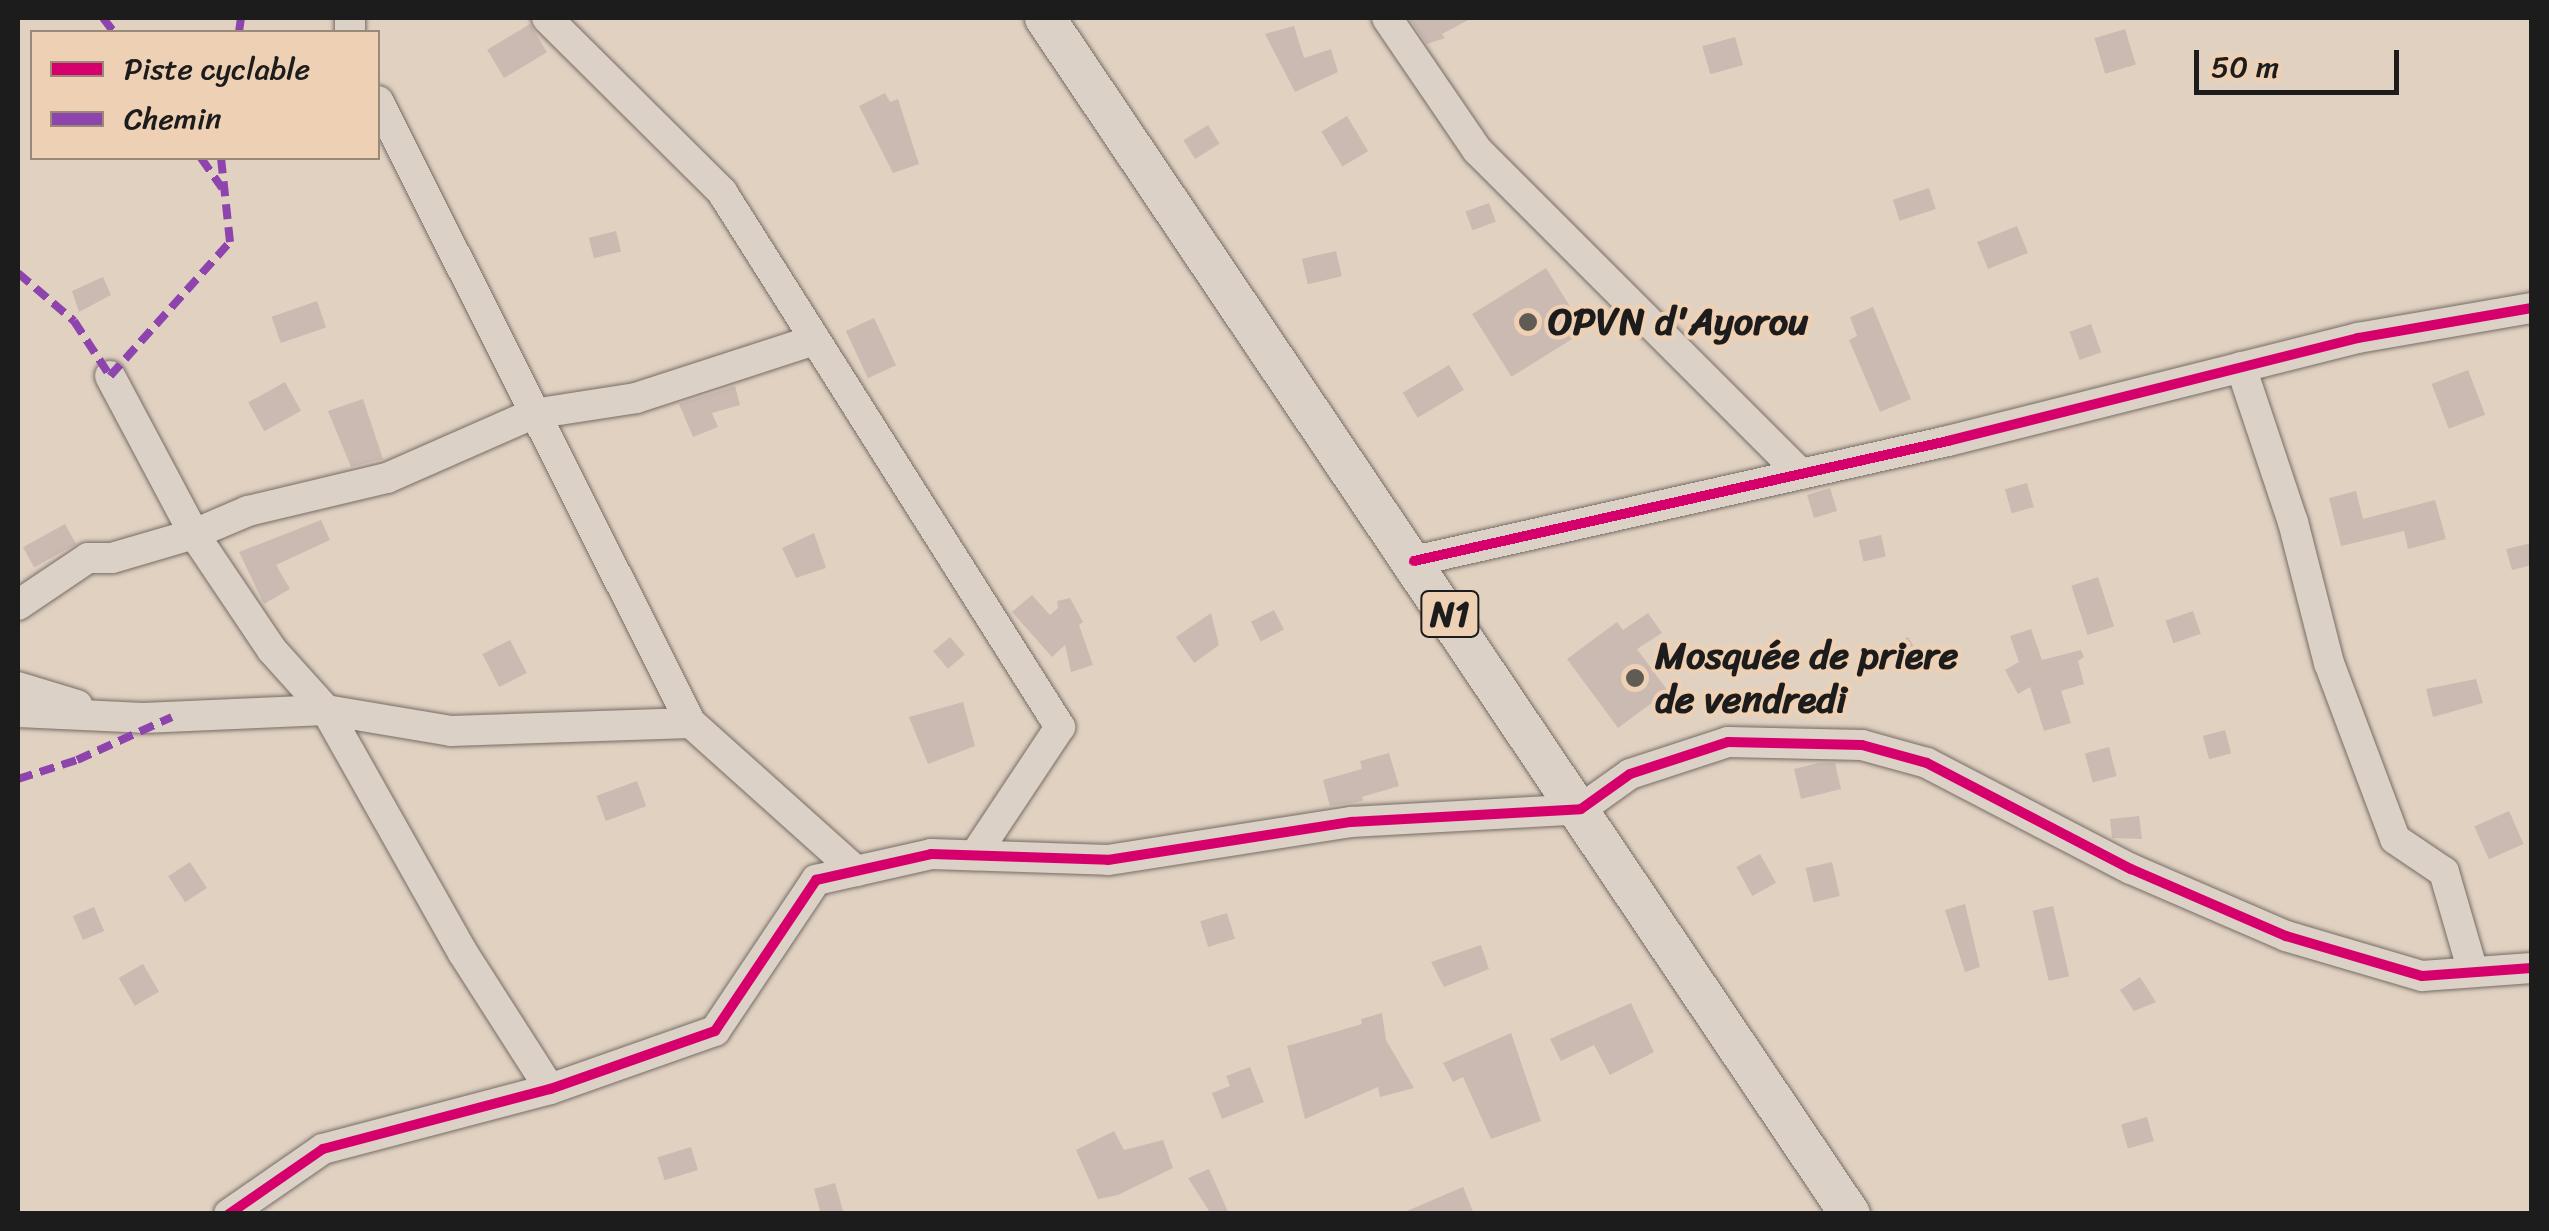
<!DOCTYPE html>
<meta charset="utf-8">
<style>
body{margin:0}
#map{position:relative;width:2549px;height:1231px;overflow:hidden;background:#e1d1c1;font-family:Sriracha,sans-serif}
div>[style]{position:absolute}
.building>*{inset:0;background:#cbbab2;transform-origin:0 0}
.roads{filter:drop-shadow(0 0 2px #756d66) drop-shadow(0 0 2px #756d66)}
.minor>*{height:30px;margin:-15px;padding:0 15px;transform-origin:15px;border-radius:15px;background:#dcd1c6}
.major>*{height:40px;margin:-20px;padding:0 20px;transform-origin:20px;border-radius:20px;background:#dcd1c6}
.quiet>*{height:8px;margin-top:-4px;transform-origin:0;background:repeating-linear-gradient(90deg,#8e44ad 0 15px,transparent 0 23px)}
.cycleway>*{height:10px;margin:-5px;padding:0 5px;transform-origin:5px;border-radius:5px;background:#d6006c}
.dots>*{width:28px;height:28px;translate:-50% -50%;box-sizing:border-box;border:5px solid #eed1b4;border-radius:50%}
span{translate:-50% -50%;white-space:nowrap;text-align:center;line-height:1.15;-webkit-text-stroke:8px #eed1b4;paint-order:stroke}
.shield-label span{padding:2px 8px;background:#eed1b4;border:2px solid;border-radius:8px;-webkit-text-stroke-width:0}
.shield-label{font-size:35px;color:#1c1c1c;font-weight:700}
.poi-label{font-size:38px;color:#1c1c1c;font-weight:700}
.left{translate:0 -50%;text-align:left}
.frame{position:absolute;inset:0;border:20px solid #1c1c1c;pointer-events:none}
.legend{position:absolute;left:30px;top:30px;width:350px;height:130px;box-sizing:border-box;background:#eed1b4;border:2px solid #9a8977;margin:0;padding:12px 18px;list-style:none;font-size:30px;color:#1c1c1c}
.legend li{display:flex;align-items:center;gap:20px;height:50px}
.legend b{width:50px;border:2px solid #9a8977}
.scale{position:absolute;left:2194px;top:50px;width:205px;height:45px;box-sizing:border-box;border:5px solid #1c1c1c;border-top:0;padding-left:12px;font-size:30px;line-height:35px;white-space:nowrap;color:#1c1c1c;-webkit-text-stroke:8px #eed1b4;paint-order:stroke}
</style>
<div id="map">
<div class="building">
<div style="clip-path:polygon(1409px 18px,1472px 18px,1442px 34px,1445px 38px,1427px 44px)"></div>
<div style="left:530px;top:24px;width:33px;height:50px;rotate:59deg"></div>
<div style="clip-path:polygon(1294px 26px,1304px 58px,1331px 49px,1338px 72px,1295px 92px,1265px 34px)"></div>
<div style="left:2125px;top:29px;width:37px;height:32px;rotate:73deg"></div>
<div style="left:1735px;top:37px;width:29px;height:34px;rotate:74deg"></div>
<div style="clip-path:polygon(885px 93px,890px 102px,898px 99px,919px 164px,893px 173px,859px 106px)"></div>
<div style="left:1347px;top:116px;width:41px;height:30px;rotate:59deg"></div>
<div style="left:1208px;top:125px;width:22px;height:29px;rotate:58deg"></div>
<div style="left:1929px;top:188px;width:22px;height:38px;rotate:72deg"></div>
<div style="left:1489px;top:203px;width:20px;height:25px;rotate:70deg"></div>
<div style="left:2017px;top:226px;width:29px;height:43px;rotate:68deg"></div>
<div style="left:616px;top:231px;width:21px;height:28px;rotate:76deg"></div>
<div style="left:1336px;top:251px;width:26px;height:35px;rotate:77deg"></div>
<div style="left:1546px;top:268px;width:74px;height:87px;rotate:58deg"></div>
<div style="clip-path:polygon(103px 277px,111px 295px,79px 312px,72px 291px)"></div>
<div style="left:317px;top:301px;width:28px;height:48px;rotate:71deg"></div>
<div style="clip-path:polygon(1873px 307px,1911px 399px,1880px 412px,1849px 340px,1857px 336px,1850px 317px)"></div>
<div style="left:874px;top:318px;width:52px;height:31px;rotate:65deg"></div>
<div style="left:2091px;top:324px;width:30px;height:23px;rotate:70deg"></div>
<div style="left:1449px;top:365px;width:29px;height:54px;rotate:59deg"></div>
<div style="left:2468px;top:370px;width:48px;height:39px;rotate:69deg"></div>
<div style="left:285px;top:382px;width:33px;height:42px;rotate:61deg"></div>
<div style="clip-path:polygon(735px 386px,740px 405px,712px 413px,718px 427px,693px 437px,679px 404px)"></div>
<div style="clip-path:polygon(363px 399px,383px 459px,351px 467px,328px 411px)"></div>
<div style="left:2027px;top:483px;width:25px;height:23px;rotate:74deg"></div>
<div style="left:1830px;top:488px;width:24px;height:24px;rotate:73deg"></div>
<div style="clip-path:polygon(2356px 491px,2363px 519px,2435px 500px,2446px 539px,2408px 549px,2404px 531px,2341px 546px,2329px 498px)"></div>
<div style="clip-path:polygon(321px 520px,330px 540px,276px 565px,290px 589px,264px 604px,239px 552px)"></div>
<div style="left:65px;top:524px;width:23px;height:48px;rotate:61deg"></div>
<div style="clip-path:polygon(814px 533px,826px 568px,796px 578px,782px 548px)"></div>
<div style="left:1881px;top:535px;width:22px;height:23px;rotate:77deg"></div>
<div style="clip-path:polygon(2532px 543px,2532px 565px,2512px 570px,2506px 549px)"></div>
<div style="left:2098px;top:577px;width:52px;height:28px;rotate:72deg"></div>
<div style="clip-path:polygon(1032px 595px,1050px 615px,1058px 608px,1057px 601px,1070px 598px,1083px 622px,1079px 625px,1093px 665px,1071px 672px,1065px 645px,1052px 657px,1012px 612px)"></div>
<div style="left:1274px;top:610px;width:22px;height:26px;rotate:63deg"></div>
<div style="left:2193px;top:611px;width:24px;height:29px;rotate:71deg"></div>
<div style="clip-path:polygon(1211px 613px,1219px 645px,1194px 663px,1176px 637px)"></div>
<div style="clip-path:polygon(1648px 613px,1662px 633px,1637px 649px,1668px 691px,1618px 728px,1567px 659px,1617px 622px,1623px 630px)"></div>
<div style="clip-path:polygon(2031px 629px,2042px 660px,2081px 650px,2084px 657px,2078px 661px,2084px 684px,2061px 691px,2071px 723px,2044px 731px,2030px 687px,2018px 694px,2005px 670px,2019px 662px,2010px 636px)"></div>
<div style="left:950px;top:637px;width:23px;height:22px;rotate:50deg"></div>
<div style="left:1908px;top:637px;width:26px;height:23px;rotate:59deg"></div>
<div style="left:510px;top:640px;width:37px;height:31px;rotate:63deg"></div>
<div style="clip-path:polygon(2476px 679px,2483px 703px,2433px 717px,2426px 689px)"></div>
<div style="clip-path:polygon(963px 702px,975px 746px,928px 764px,909px 717px)"></div>
<div style="left:2225px;top:730px;width:24px;height:23px;rotate:75deg"></div>
<div style="left:2109px;top:747px;width:30px;height:25px;rotate:75deg"></div>
<div style="clip-path:polygon(1389px 753px,1399px 786px,1362px 797px,1363px 801px,1330px 806px,1323px 780px,1362px 769px,1360px 761px)"></div>
<div style="clip-path:polygon(1819px 763px,1835px 763px,1841px 789px,1801px 799px,1794px 769px)"></div>
<div style="left:637px;top:781px;width:27px;height:43px;rotate:70deg"></div>
<div style="left:2509px;top:811px;width:36px;height:38px;rotate:66deg"></div>
<div style="clip-path:polygon(2139px 816px,2142px 839px,2112px 838px,2110px 819px)"></div>
<div style="left:1760px;top:854px;width:33px;height:27px;rotate:61deg"></div>
<div style="left:190px;top:862px;width:31px;height:26px;rotate:57deg"></div>
<div style="left:1832px;top:862px;width:35px;height:27px;rotate:77deg"></div>
<div style="clip-path:polygon(1965px 904px,1980px 967px,1965px 972px,1945px 910px)"></div>
<div style="left:2053px;top:906px;width:72px;height:21px;rotate:77deg"></div>
<div style="left:94px;top:907px;width:26px;height:23px;rotate:67deg"></div>
<div style="left:1227px;top:913px;width:27px;height:28px;rotate:73deg"></div>
<div style="clip-path:polygon(1481px 945px,1489px 969px,1444px 987px,1431px 962px)"></div>
<div style="left:143px;top:964px;width:32px;height:28px;rotate:60deg"></div>
<div style="clip-path:polygon(2140px 977px,2156px 1002px,2134px 1011px,2120px 990px)"></div>
<div style="clip-path:polygon(1631px 1003px,1654px 1052px,1610px 1075px,1594px 1045px,1561px 1061px,1550px 1039px)"></div>
<div style="clip-path:polygon(1382px 1013px,1386px 1040px,1414px 1088px,1380px 1097px,1378px 1087px,1305px 1119px,1287px 1046px,1362px 1024px,1361px 1019px)"></div>
<div style="clip-path:polygon(1511px 1033px,1541px 1121px,1491px 1139px,1463px 1077px,1453px 1082px,1443px 1063px)"></div>
<div style="clip-path:polygon(1250px 1067px,1264px 1102px,1222px 1119px,1212px 1093px,1230px 1086px,1226px 1076px)"></div>
<div style="left:2147px;top:1117px;width:25px;height:27px;rotate:74deg"></div>
<div style="clip-path:polygon(1114px 1131px,1124px 1150px,1163px 1140px,1173px 1168px,1118px 1195px,1098px 1199px,1076px 1150px)"></div>
<div style="left:691px;top:1147px;width:24px;height:35px;rotate:73deg"></div>
<div style="clip-path:polygon(1209px 1169px,1229px 1214px,1211px 1214px,1188px 1178px)"></div>
<div style="clip-path:polygon(835px 1183px,844px 1214px,821px 1214px,814px 1189px)"></div>
<div style="clip-path:polygon(1463px 1187px,1474px 1214px,1400px 1214px)"></div>
</div>
<div class="roads">
<div class="minor">
<div style="left:547px;top:18px;width:247px;rotate:44.8deg"></div>
<div style="left:722px;top:192px;width:633px;rotate:57.72deg"></div>
<div style="left:1060px;top:727px;width:154px;rotate:123.6deg"></div>
<div style="left:1387px;top:18px;width:160px;rotate:55.7deg"></div>
<div style="left:1477px;top:150px;width:458px;rotate:45deg"></div>
<div style="left:350px;top:32px;width:14px;rotate:-90deg"></div>
<div style="left:378px;top:101px;width:696px;rotate:63.29deg"></div>
<div style="left:2241px;top:367px;width:163px;rotate:71.5deg"></div>
<div style="left:2293px;top:522px;width:146px;rotate:75.7deg"></div>
<div style="left:2329px;top:663px;width:188px;rotate:69.4deg"></div>
<div style="left:2395px;top:839px;width:59px;rotate:34deg"></div>
<div style="left:2444px;top:872px;width:104px;rotate:73.8deg"></div>
<div style="left:110px;top:376px;width:179px;rotate:62deg"></div>
<div style="left:194px;top:534px;width:140px;rotate:56.1deg"></div>
<div style="left:272px;top:650px;width:81px;rotate:48deg"></div>
<div style="left:326px;top:710px;width:279px;rotate:60.6deg"></div>
<div style="left:463px;top:953px;width:161px;rotate:57.4deg"></div>
<div style="left:1414px;top:561px;width:547px;rotate:-12.67deg"></div>
<div style="left:1948px;top:441px;width:423px;rotate:-14.1deg"></div>
<div style="left:2358px;top:338px;width:177px;rotate:-9.8deg"></div>
<div style="left:18px;top:605px;width:84px;rotate:-33.9deg"></div>
<div style="left:88px;top:558px;width:24px"></div>
<div style="left:112px;top:558px;width:85px;rotate:-16.3deg"></div>
<div style="left:194px;top:534px;width:59px;rotate:-23.1deg"></div>
<div style="left:248px;top:511px;width:143px;rotate:-13.4deg"></div>
<div style="left:387px;top:478px;width:159px;rotate:-23.7deg"></div>
<div style="left:533px;top:414px;width:104px;rotate:-8.8deg"></div>
<div style="left:636px;top:398px;width:188px;rotate:-18deg"></div>
<div style="left:18px;top:687px;width:62px;rotate:17deg"></div>
<div style="left:18px;top:712px;width:125px;rotate:2.7deg"></div>
<div style="left:143px;top:718px;width:183px;rotate:-2.5deg"></div>
<div style="left:326px;top:710px;width:127px;rotate:9.5deg"></div>
<div style="left:451px;top:731px;width:240px;rotate:-1.9deg"></div>
<div style="left:691px;top:723px;width:222px;rotate:41.9deg"></div>
<div style="left:229px;top:1214px;width:114px;rotate:-34.7deg"></div>
<div style="left:323px;top:1149px;width:235px;rotate:-14.8deg"></div>
<div style="left:550px;top:1089px;width:175px;rotate:-19.4deg"></div>
<div style="left:715px;top:1031px;width:182px;rotate:-56.2deg"></div>
<div style="left:816px;top:880px;width:118px;rotate:-12.7deg"></div>
<div style="left:931px;top:854px;width:177px;rotate:1.9deg"></div>
<div style="left:1108px;top:860px;width:246px;rotate:-8.9deg"></div>
<div style="left:1351px;top:822px;width:230px;rotate:-3.2deg"></div>
<div style="left:1581px;top:809px;width:60px;rotate:-35.5deg"></div>
<div style="left:1630px;top:774px;width:103px;rotate:-18.1deg"></div>
<div style="left:1728px;top:742px;width:134px;rotate:1.3deg"></div>
<div style="left:1862px;top:745px;width:67px;rotate:15.5deg"></div>
<div style="left:1927px;top:763px;width:230px;rotate:27.5deg"></div>
<div style="left:2131px;top:869px;width:169px;rotate:23.4deg"></div>
<div style="left:2286px;top:936px;width:142px;rotate:16.4deg"></div>
<div style="left:2422px;top:976px;width:110px;rotate:-4.2deg"></div>
</div>
<div class="major">
<div style="left:1045px;top:18px;width:1442px;rotate:56.06deg"></div>
</div>
</div>
<div class="quiet">
<div style="left:103px;top:18px;width:18px;rotate:52deg"></div>
<div style="left:239px;top:32px;width:14px;rotate:-82deg"></div>
<div style="left:201px;top:158px;width:37px;rotate:55deg"></div>
<div style="left:18px;top:273px;width:74px;rotate:40.6deg"></div>
<div style="left:74px;top:321px;width:66px;rotate:56.8deg"></div>
<div style="left:110px;top:376px;width:180px;rotate:-48.2deg"></div>
<div style="left:230px;top:242px;width:84px;rotate:-96.1deg"></div>
<div style="left:18px;top:779px;width:62px;rotate:-17.9deg"></div>
<div style="left:77px;top:760px;width:104px;rotate:-24.4deg"></div>
</div>
<div class="cycleway">
<div style="left:1414px;top:561px;width:547px;rotate:-12.67deg"></div>
<div style="left:1948px;top:441px;width:423px;rotate:-14.1deg"></div>
<div style="left:2358px;top:338px;width:177px;rotate:-9.8deg"></div>
<div style="left:229px;top:1214px;width:114px;rotate:-34.7deg"></div>
<div style="left:323px;top:1149px;width:235px;rotate:-14.8deg"></div>
<div style="left:550px;top:1089px;width:175px;rotate:-19.4deg"></div>
<div style="left:715px;top:1031px;width:182px;rotate:-56.2deg"></div>
<div style="left:816px;top:880px;width:118px;rotate:-12.7deg"></div>
<div style="left:931px;top:854px;width:177px;rotate:1.9deg"></div>
<div style="left:1108px;top:860px;width:246px;rotate:-8.9deg"></div>
<div style="left:1351px;top:822px;width:230px;rotate:-3.2deg"></div>
<div style="left:1581px;top:809px;width:60px;rotate:-35.5deg"></div>
<div style="left:1630px;top:774px;width:103px;rotate:-18.1deg"></div>
<div style="left:1728px;top:742px;width:134px;rotate:1.3deg"></div>
<div style="left:1862px;top:745px;width:67px;rotate:15.5deg"></div>
<div style="left:1927px;top:763px;width:230px;rotate:27.5deg"></div>
<div style="left:2131px;top:869px;width:169px;rotate:23.4deg"></div>
<div style="left:2286px;top:936px;width:142px;rotate:16.4deg"></div>
<div style="left:2422px;top:976px;width:110px;rotate:-4.2deg"></div>
</div>
<div class="dots">
<div style="left:1528px;top:322px;background:#615b56"></div>
<div style="left:1635px;top:678px;background:#615b56"></div>
</div>
<div class="shield-label">
<span style="left:1450px;top:614px">N1</span>
</div>
<div class="poi-label">
<span class="left" style="left:1548px;top:322px">OPVN d'Ayorou</span>
<span class="left" style="left:1655px;top:678px">Mosquée de priere<br>de vendredi</span>
</div>
<div class="frame"></div>
<ul class="legend">
<li><b style="height:12px;background:#d6006c"></b>Piste cyclable</li>
<li><b style="height:12px;background:#8e44ad"></b>Chemin</li>
</ul>
<div class="scale">50 m</div>
</div>
